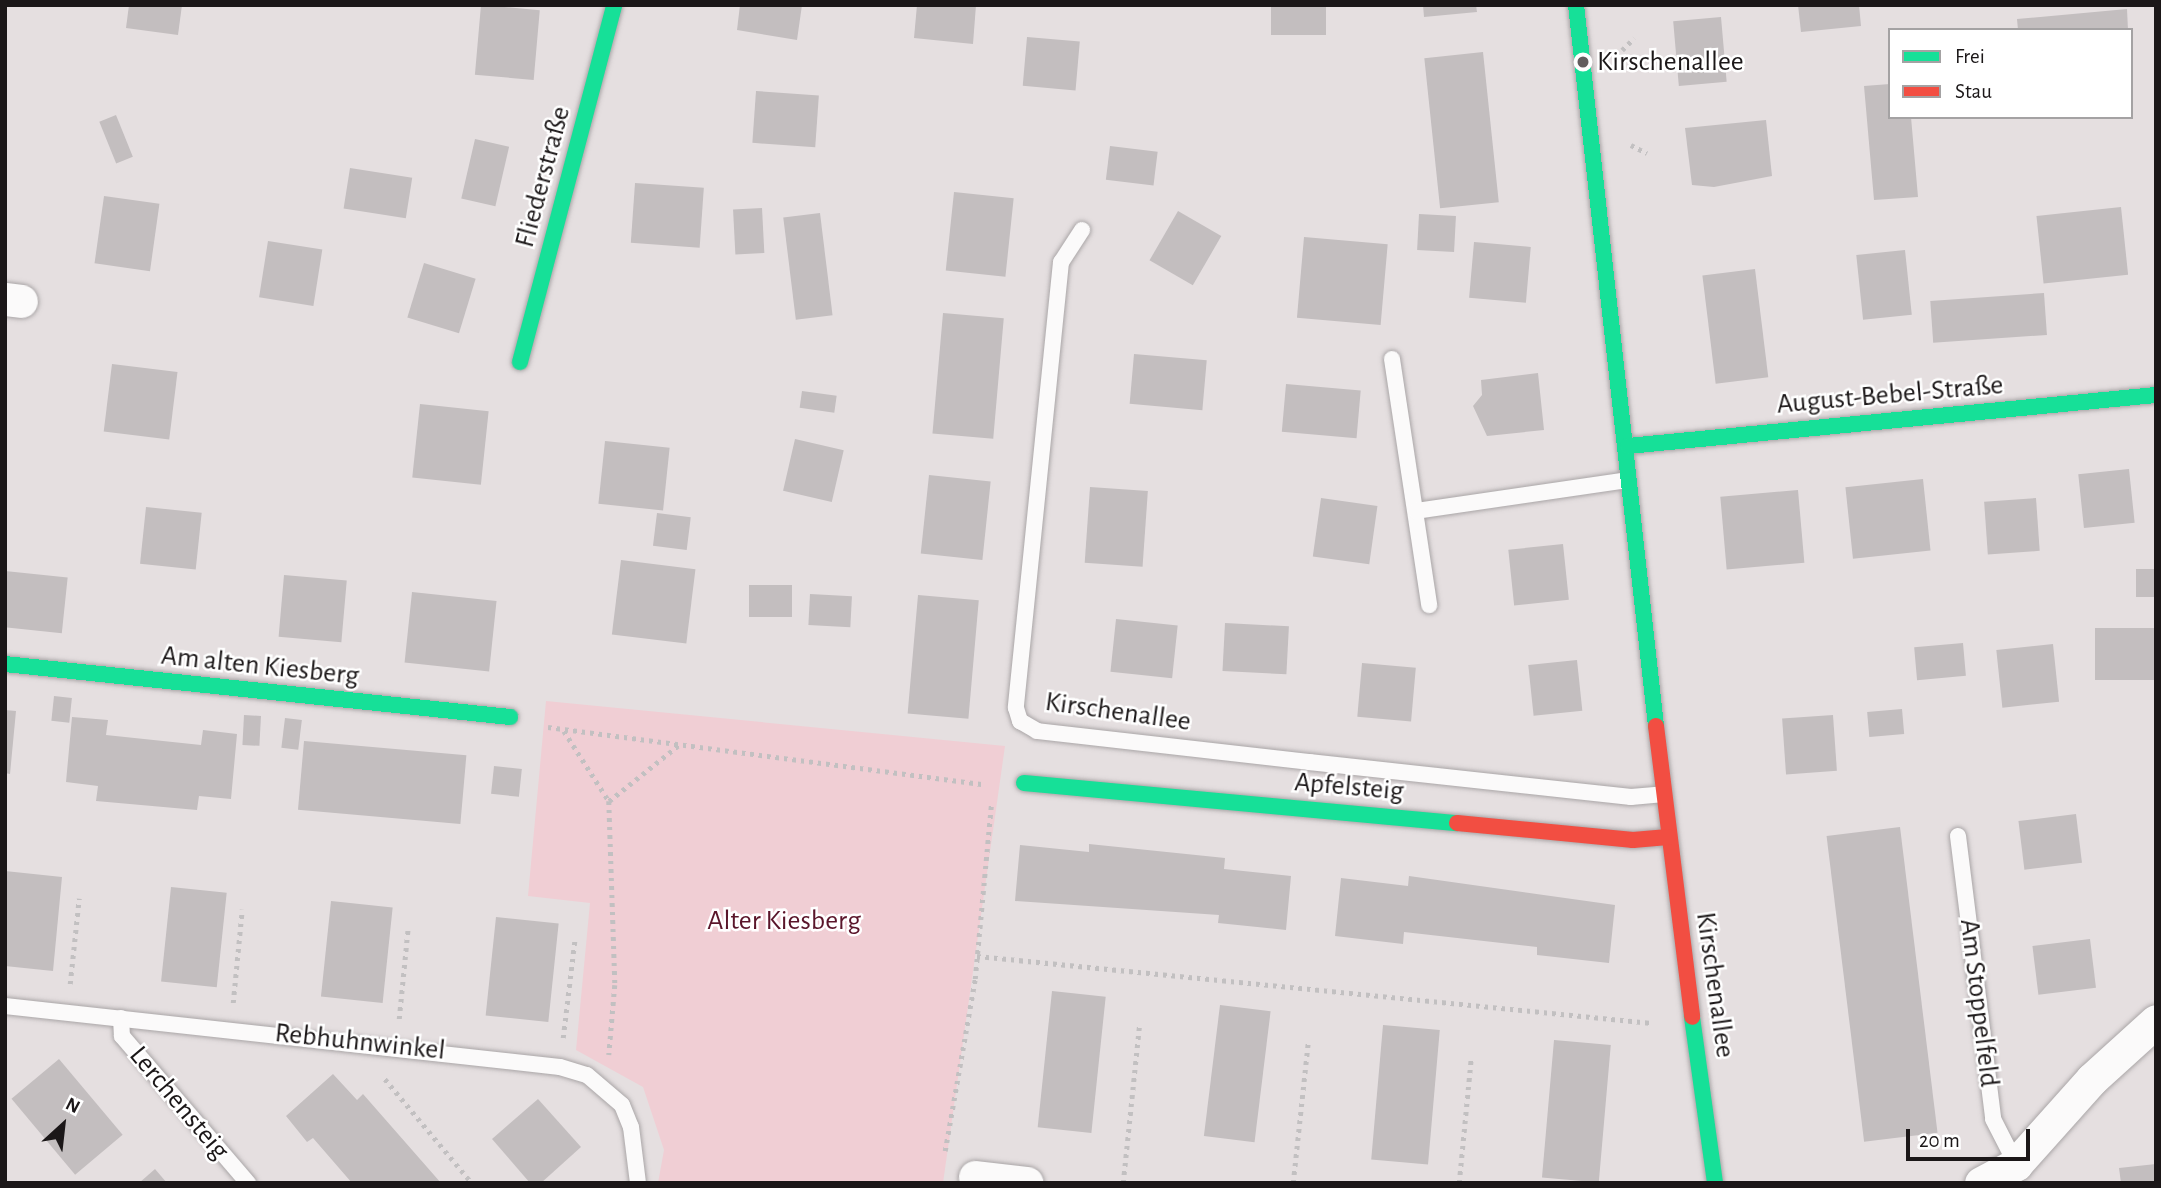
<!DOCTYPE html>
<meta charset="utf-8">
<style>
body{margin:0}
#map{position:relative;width:2161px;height:1188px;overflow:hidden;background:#e5dfe0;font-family:"Alegreya Sans",sans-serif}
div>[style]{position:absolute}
.green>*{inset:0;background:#f0ced4}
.building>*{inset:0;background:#c3bebf;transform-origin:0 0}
.path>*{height:4.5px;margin-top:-2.25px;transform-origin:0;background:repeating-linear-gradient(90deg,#c2c0c1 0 3.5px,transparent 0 8.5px)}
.roads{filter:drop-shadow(0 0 2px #aaa6a7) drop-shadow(0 0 2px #aaa6a7)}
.lane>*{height:16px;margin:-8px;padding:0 8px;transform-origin:8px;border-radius:8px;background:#fbfafa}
.street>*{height:33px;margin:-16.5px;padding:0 16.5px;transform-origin:16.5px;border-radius:16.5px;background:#fbfafa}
.fast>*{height:16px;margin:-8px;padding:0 8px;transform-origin:8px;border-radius:8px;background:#16e098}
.jam>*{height:16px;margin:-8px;padding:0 8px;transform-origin:8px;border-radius:8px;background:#f24e42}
.dots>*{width:19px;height:19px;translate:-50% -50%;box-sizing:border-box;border:4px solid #fff;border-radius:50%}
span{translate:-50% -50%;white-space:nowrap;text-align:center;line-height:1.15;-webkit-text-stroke:5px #fff;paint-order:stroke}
.poi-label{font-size:28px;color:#1b1718}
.left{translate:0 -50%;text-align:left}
.street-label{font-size:28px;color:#1b1718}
.park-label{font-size:28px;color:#5a152a}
.frame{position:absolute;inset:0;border:7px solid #1b1718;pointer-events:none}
.legend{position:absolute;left:1888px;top:28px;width:245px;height:91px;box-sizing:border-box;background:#fff;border:2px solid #a4a2a3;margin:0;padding:9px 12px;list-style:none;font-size:21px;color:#1b1718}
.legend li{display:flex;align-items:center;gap:14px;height:35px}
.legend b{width:35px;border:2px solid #a4a2a3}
.north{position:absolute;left:28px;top:1090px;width:70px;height:70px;-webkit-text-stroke:5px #fff;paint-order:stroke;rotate:27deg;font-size:19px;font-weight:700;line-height:28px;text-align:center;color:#1b1718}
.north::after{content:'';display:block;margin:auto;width:24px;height:32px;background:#1b1718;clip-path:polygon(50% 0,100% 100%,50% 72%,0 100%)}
.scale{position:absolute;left:1906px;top:1129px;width:124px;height:32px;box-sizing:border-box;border:4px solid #1b1718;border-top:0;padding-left:9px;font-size:21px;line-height:24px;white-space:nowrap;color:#1b1718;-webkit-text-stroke:5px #fff;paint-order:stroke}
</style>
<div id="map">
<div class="green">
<div style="clip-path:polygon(546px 701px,1005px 746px,943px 1183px,658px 1183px,664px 1150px,643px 1087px,576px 1050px,590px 903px,528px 896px)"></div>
</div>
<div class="building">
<div style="clip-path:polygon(129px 5px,182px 5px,178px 35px,126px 28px)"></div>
<div style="left:481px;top:5px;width:59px;height:70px;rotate:5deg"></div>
<div style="clip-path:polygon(740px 5px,802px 5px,797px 40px,737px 30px)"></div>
<div style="clip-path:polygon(917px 5px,976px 5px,973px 44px,914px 38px)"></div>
<div style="left:1271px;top:5px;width:55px;height:30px"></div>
<div style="clip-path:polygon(1423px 5px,1476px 5px,1477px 12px,1424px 17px)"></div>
<div style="clip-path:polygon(1798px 5px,1859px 5px,1861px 26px,1801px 32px)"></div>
<div style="clip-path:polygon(2127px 9px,2128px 30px,2018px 30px,2017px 19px)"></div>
<div style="left:1721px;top:17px;width:65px;height:48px;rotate:85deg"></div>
<div style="left:1027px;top:37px;width:53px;height:49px;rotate:5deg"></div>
<div style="left:1483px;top:52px;width:151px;height:59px;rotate:84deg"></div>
<div style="clip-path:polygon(1890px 84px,1890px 117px,1911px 117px,1918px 197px,1874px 200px,1864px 86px)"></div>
<div style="left:756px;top:91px;width:63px;height:52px;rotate:4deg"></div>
<div style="left:116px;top:115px;width:45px;height:18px;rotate:68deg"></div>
<div style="clip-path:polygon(1766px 120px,1772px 176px,1714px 187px,1692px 185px,1685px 128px)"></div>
<div style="left:475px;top:139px;width:35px;height:61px;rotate:13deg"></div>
<div style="left:1110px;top:146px;width:48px;height:34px;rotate:7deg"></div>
<div style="left:350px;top:168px;width:63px;height:41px;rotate:9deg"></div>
<div style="left:635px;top:183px;width:69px;height:60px;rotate:4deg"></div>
<div style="left:954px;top:192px;width:60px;height:79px;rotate:6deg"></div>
<div style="left:104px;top:196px;width:56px;height:68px;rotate:8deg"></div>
<div style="left:2121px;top:207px;width:68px;height:85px;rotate:84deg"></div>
<div style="left:762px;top:208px;width:45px;height:29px;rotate:87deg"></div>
<div style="left:1178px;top:211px;width:50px;height:57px;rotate:30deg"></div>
<div style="left:820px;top:213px;width:103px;height:37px;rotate:83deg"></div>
<div style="left:1419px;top:214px;width:37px;height:36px;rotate:3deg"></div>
<div style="left:1304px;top:237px;width:84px;height:81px;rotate:5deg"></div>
<div style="left:268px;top:241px;width:55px;height:57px;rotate:9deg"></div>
<div style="left:1474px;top:242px;width:57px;height:56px;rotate:5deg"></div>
<div style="left:1905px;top:250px;width:65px;height:49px;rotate:84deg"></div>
<div style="left:424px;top:263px;width:54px;height:57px;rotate:17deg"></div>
<div style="left:1755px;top:269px;width:109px;height:53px;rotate:83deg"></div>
<div style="left:2044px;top:293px;width:42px;height:114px;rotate:86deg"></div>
<div style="left:943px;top:313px;width:61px;height:121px;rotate:5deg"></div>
<div style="left:1134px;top:354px;width:73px;height:50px;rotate:5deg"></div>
<div style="left:112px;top:364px;width:66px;height:68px;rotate:7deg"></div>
<div style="clip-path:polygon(1538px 373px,1544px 430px,1487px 436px,1473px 406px,1482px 395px,1481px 380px)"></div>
<div style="left:1286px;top:384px;width:75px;height:48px;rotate:5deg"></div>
<div style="left:802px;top:391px;width:35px;height:17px;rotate:8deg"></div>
<div style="left:420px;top:404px;width:69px;height:74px;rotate:6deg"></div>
<div style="left:795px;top:439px;width:50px;height:53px;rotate:13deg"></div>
<div style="left:605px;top:441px;width:65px;height:63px;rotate:6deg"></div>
<div style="left:2129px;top:469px;width:54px;height:51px;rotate:84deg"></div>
<div style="left:929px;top:475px;width:62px;height:79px;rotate:6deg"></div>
<div style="left:1923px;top:479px;width:72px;height:78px;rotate:84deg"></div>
<div style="left:1090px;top:487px;width:58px;height:76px;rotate:4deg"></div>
<div style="left:1798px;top:490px;width:73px;height:78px;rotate:85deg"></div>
<div style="left:1321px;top:498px;width:57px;height:59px;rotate:8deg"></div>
<div style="left:2036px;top:498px;width:53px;height:52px;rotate:86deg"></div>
<div style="left:146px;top:507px;width:56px;height:57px;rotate:6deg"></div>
<div style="left:657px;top:513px;width:34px;height:33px;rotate:7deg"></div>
<div style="left:1563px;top:544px;width:56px;height:55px;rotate:84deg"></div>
<div style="left:621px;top:560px;width:75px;height:75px;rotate:7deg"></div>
<div style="left:2156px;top:569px;width:28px;height:20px;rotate:90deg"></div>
<div style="left:5px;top:571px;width:63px;height:56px;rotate:6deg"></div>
<div style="left:284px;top:575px;width:63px;height:62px;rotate:5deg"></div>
<div style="left:749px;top:585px;width:43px;height:32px"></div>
<div style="left:412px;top:592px;width:85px;height:71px;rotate:6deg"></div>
<div style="left:810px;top:594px;width:42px;height:31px;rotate:3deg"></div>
<div style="left:918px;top:595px;width:61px;height:119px;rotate:5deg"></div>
<div style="left:1116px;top:619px;width:62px;height:53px;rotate:6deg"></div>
<div style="left:1225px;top:623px;width:64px;height:48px;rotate:3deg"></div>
<div style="left:2156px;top:628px;width:52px;height:61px;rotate:90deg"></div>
<div style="left:1963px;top:643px;width:33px;height:49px;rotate:85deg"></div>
<div style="left:2053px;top:644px;width:58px;height:57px;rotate:84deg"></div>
<div style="left:1577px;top:660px;width:51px;height:49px;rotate:84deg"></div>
<div style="left:1362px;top:663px;width:54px;height:54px;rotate:5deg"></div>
<div style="left:54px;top:696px;width:18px;height:25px;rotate:6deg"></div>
<div style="left:1902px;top:709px;width:25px;height:35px;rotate:85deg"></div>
<div style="clip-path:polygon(5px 710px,16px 711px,10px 774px,5px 773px)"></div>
<div style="left:244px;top:715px;width:17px;height:30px;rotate:3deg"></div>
<div style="left:1833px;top:715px;width:56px;height:51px;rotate:86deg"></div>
<div style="clip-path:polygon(72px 717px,108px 720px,106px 735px,201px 745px,203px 730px,237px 734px,231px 799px,199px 796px,197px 810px,96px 801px,98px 786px,66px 782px)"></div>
<div style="left:285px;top:718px;width:17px;height:30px;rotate:7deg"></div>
<div style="left:304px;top:741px;width:163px;height:69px;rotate:5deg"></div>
<div style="left:494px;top:766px;width:28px;height:28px;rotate:6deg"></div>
<div style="left:2076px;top:814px;width:49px;height:58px;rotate:83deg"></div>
<div style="left:1900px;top:827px;width:308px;height:74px;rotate:83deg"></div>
<div style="clip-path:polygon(1089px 844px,1225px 858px,1224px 869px,1291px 876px,1286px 930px,1218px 923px,1219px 915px,1015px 901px,1020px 845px,1089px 852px)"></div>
<div style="clip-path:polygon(5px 871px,62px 877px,53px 971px,5px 966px)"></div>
<div style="clip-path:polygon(1409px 876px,1615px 905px,1609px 963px,1537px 955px,1537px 947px,1404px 932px,1403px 944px,1335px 936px,1341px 878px,1408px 886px)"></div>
<div style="left:171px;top:887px;width:56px;height:95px;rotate:6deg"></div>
<div style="left:331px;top:901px;width:62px;height:96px;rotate:6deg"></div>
<div style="left:496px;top:917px;width:63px;height:99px;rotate:6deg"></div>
<div style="left:2090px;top:939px;width:49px;height:58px;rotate:83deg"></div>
<div style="left:1052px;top:991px;width:54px;height:137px;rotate:6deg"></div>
<div style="left:1220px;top:1005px;width:51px;height:132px;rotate:7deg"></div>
<div style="left:1383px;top:1025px;width:57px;height:135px;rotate:5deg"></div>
<div style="left:1554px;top:1040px;width:57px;height:138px;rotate:5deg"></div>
<div style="left:59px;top:1059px;width:99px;height:62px;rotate:50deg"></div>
<div style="clip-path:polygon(333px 1074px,357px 1100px,363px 1094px,441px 1183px,352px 1183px,313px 1138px,307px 1142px,286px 1116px)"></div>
<div style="clip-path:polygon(538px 1099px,581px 1147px,541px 1183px,530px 1183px,492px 1139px)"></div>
<div style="clip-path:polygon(2156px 1164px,2156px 1183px,2121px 1183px,2119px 1168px)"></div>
<div style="clip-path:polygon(155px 1169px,167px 1183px,139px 1183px)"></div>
</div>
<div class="path">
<div style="left:1622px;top:50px;width:17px;rotate:-45deg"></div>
<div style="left:1631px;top:145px;width:18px;rotate:27deg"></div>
<div style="left:548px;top:727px;width:439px;rotate:7.5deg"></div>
<div style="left:564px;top:731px;width:83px;rotate:57.3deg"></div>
<div style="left:609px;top:801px;width:184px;rotate:88.1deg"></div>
<div style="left:615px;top:985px;width:70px;rotate:94.9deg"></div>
<div style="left:609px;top:801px;width:90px;rotate:-38.7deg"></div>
<div style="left:977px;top:956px;width:678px;rotate:5.67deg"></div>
<div style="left:70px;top:984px;width:86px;rotate:-84deg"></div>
<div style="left:233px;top:1003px;width:94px;rotate:-84.5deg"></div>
<div style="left:399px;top:1019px;width:91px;rotate:-84.4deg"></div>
<div style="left:563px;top:1038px;width:101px;rotate:-83.2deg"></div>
<div style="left:385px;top:1079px;width:136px;rotate:50.1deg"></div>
<div style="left:945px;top:1151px;width:175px;rotate:-80.1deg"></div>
<div style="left:975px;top:979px;width:174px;rotate:-84.7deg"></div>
<div style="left:1123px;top:1183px;width:157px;rotate:-84.1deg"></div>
<div style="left:1293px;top:1183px;width:142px;rotate:-83.9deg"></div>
<div style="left:1459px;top:1183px;width:125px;rotate:-84.5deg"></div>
</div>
<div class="roads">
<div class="lane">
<div style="left:1082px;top:230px;width:38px;rotate:123deg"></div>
<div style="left:1061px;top:262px;width:448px;rotate:95.8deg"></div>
<div style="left:1016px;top:708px;width:14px;rotate:73deg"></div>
<div style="left:1020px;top:721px;width:20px;rotate:30deg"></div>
<div style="left:1037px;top:731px;width:274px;rotate:6.5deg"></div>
<div style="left:1309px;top:762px;width:324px;rotate:6.2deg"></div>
<div style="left:1631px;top:797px;width:33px;rotate:-5deg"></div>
<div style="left:1392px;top:359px;width:249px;rotate:81.4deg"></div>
<div style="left:1416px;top:511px;width:214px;rotate:-8.3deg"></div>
<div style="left:1958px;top:836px;width:285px;rotate:82.9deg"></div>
<div style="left:1993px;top:1119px;width:51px;rotate:62.9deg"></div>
<div style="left:5px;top:1006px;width:558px;rotate:6.27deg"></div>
<div style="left:560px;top:1067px;width:28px;rotate:17deg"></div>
<div style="left:587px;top:1075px;width:46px;rotate:40.6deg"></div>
<div style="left:622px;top:1105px;width:24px;rotate:68deg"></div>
<div style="left:631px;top:1127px;width:56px;rotate:82.9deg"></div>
<div style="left:121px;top:1018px;width:18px;rotate:87deg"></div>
<div style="left:122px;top:1036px;width:194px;rotate:49.4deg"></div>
</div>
<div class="street">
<div style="left:5px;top:299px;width:16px;rotate:7deg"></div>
<div style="left:975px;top:1177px;width:52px;rotate:6.6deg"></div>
<div style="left:1981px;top:1183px;width:40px;rotate:-28deg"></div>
<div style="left:2016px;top:1164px;width:114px;rotate:-48.2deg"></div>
<div style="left:2092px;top:1079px;width:86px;rotate:-42.2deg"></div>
</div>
<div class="fast">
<div style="left:1576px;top:5px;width:725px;rotate:83.67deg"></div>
<div style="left:520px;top:362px;width:369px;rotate:-75.2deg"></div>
<div style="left:1628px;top:446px;width:530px;rotate:-5.52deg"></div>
<div style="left:5px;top:664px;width:508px;rotate:5.99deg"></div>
<div style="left:1024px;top:783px;width:435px;rotate:5.3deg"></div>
<div style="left:1692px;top:1017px;width:168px;rotate:82.1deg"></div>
</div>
<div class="jam">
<div style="left:1656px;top:726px;width:293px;rotate:82.9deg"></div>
<div style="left:1457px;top:823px;width:177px;rotate:5.5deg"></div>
<div style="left:1633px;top:840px;width:35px;rotate:-5deg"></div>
</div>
</div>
<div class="dots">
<div style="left:1583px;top:62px;background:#625d5e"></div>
</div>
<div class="poi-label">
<span class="left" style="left:1597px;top:62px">Kirschenallee</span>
</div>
<div class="street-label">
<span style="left:543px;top:177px;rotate:-75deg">Fliederstraße</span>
<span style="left:1890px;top:395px;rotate:-5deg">August-Bebel-Straße</span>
<span style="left:260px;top:666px;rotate:6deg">Am alten Kiesberg</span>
<span style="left:1118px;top:712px;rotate:8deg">Kirschenallee</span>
<span style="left:1349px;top:787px;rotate:5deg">Apfelsteig</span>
<span style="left:1715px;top:985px;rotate:82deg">Kirschenallee</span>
<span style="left:1979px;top:1003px;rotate:83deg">Am Stoppelfeld</span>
<span style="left:360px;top:1042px;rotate:6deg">Rebhuhnwinkel</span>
<span style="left:179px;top:1103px;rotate:50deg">Lerchensteig</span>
</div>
<div class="park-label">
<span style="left:784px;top:921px">Alter Kiesberg</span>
</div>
<div class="frame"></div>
<ul class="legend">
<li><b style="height:9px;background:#16e098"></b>Frei</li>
<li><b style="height:9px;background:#f24e42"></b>Stau</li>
</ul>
<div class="north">N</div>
<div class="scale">20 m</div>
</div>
